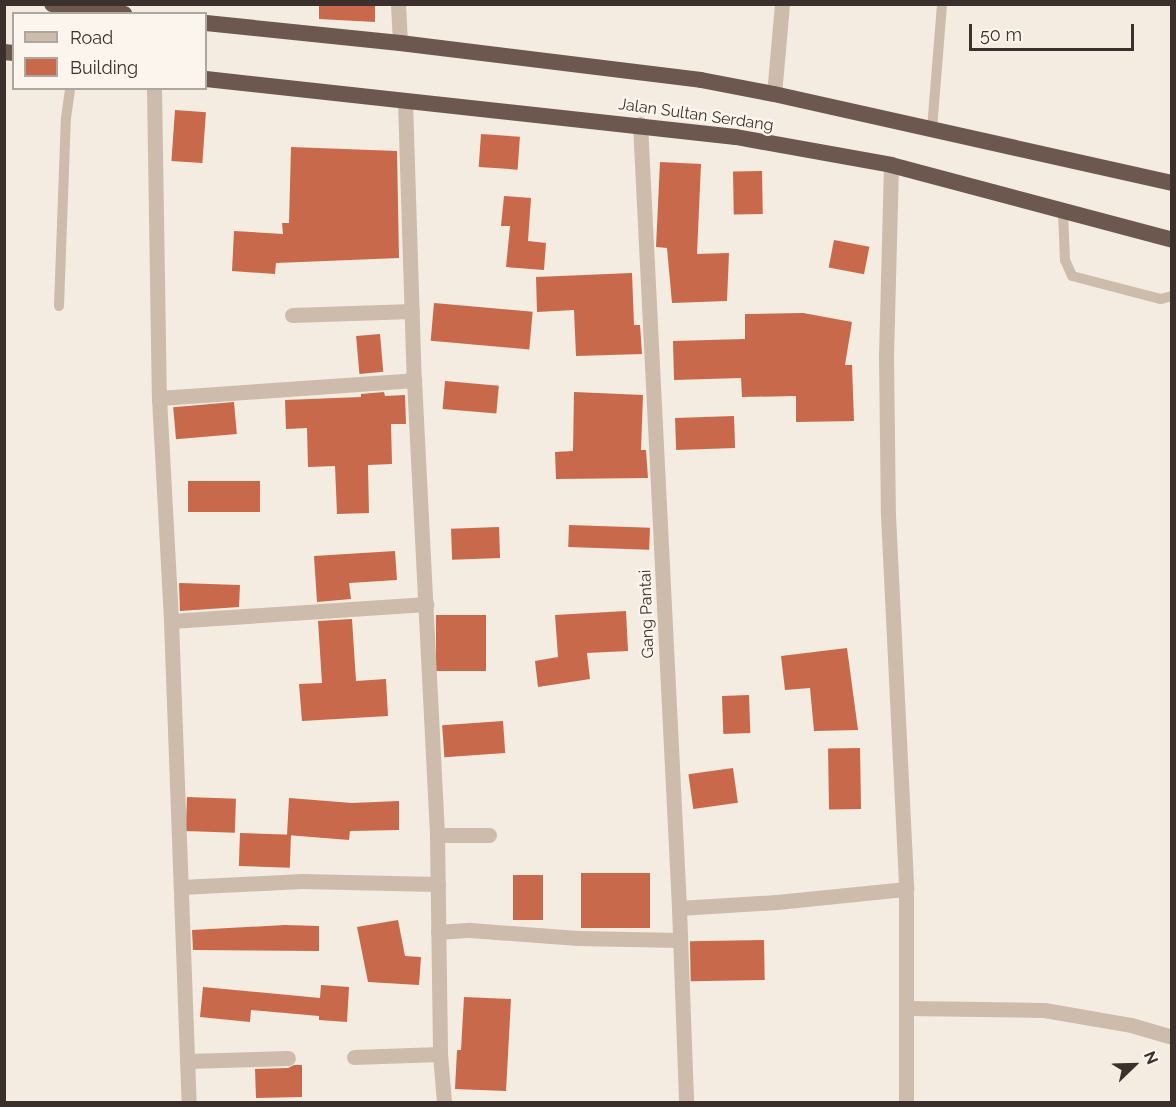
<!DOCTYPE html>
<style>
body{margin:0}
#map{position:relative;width:1176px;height:1107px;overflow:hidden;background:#f4ebe1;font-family:Raleway,sans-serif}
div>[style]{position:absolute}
.building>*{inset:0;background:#c8694b;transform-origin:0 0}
.service>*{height:10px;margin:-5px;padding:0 5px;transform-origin:5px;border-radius:5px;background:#cdbbac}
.minor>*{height:15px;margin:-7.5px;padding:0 7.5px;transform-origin:7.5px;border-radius:7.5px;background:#cdbbac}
.tertiary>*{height:15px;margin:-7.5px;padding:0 7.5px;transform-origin:7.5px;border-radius:7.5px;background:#cdbbac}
.trunk>*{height:16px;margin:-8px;padding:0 8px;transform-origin:8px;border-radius:8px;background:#6c584f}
span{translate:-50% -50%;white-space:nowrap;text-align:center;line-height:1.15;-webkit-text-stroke:5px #fbf5ee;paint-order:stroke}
.street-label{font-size:16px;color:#3b302b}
.frame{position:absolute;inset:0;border:6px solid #3b302b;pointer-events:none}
.legend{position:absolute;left:12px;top:12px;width:195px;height:78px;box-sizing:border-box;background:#fbf5ee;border:2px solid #aea6a0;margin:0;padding:8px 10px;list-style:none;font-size:18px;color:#3b302b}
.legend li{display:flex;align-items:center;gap:12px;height:30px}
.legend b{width:30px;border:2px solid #aea6a0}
.north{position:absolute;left:1104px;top:1035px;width:60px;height:60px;-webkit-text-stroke:4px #fbf5ee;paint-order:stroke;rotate:67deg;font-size:16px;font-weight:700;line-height:24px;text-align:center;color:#3b302b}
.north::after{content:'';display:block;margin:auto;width:21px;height:27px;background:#3b302b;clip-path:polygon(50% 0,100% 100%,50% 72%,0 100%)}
.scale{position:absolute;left:969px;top:24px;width:165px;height:27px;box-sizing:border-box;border:3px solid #3b302b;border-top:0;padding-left:8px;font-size:18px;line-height:21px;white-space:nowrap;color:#3b302b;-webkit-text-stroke:4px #fbf5ee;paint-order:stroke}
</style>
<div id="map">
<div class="building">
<div style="clip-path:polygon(319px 4px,375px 4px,375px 22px,319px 19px)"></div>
<div style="left:175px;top:110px;width:31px;height:51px;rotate:4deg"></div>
<div style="left:481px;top:134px;width:39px;height:33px;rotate:4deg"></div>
<div style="clip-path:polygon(291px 147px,397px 151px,399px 258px,276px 263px,275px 274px,232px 271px,234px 231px,283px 234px,282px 223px,289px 223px)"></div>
<div style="clip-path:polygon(660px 162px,701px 164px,697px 254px,729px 253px,727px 301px,672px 303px,667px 248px,656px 247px)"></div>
<div style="left:762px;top:171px;width:43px;height:29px;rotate:89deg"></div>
<div style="clip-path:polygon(504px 196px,531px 198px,528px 241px,546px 243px,544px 270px,506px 267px,510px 226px,501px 226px)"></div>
<div style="left:834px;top:240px;width:36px;height:28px;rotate:11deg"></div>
<div style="clip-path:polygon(632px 273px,634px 325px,640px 325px,642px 354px,576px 356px,574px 310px,537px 312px,536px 277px)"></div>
<div style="left:434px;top:303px;width:99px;height:38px;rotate:5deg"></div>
<div style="clip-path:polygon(803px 313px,852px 322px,845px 365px,852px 365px,854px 421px,796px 422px,796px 396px,742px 397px,741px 378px,674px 380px,673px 341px,745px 339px,745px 314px)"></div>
<div style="left:380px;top:334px;width:38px;height:24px;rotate:85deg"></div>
<div style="left:445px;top:381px;width:54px;height:28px;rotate:5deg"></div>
<div style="clip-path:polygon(384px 392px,385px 396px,405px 395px,406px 424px,391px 424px,392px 464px,368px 465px,369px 513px,337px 514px,335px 466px,308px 467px,307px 428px,286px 429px,285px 400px,361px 397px,361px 394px)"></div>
<div style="clip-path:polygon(574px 392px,643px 395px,641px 450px,646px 450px,648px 478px,556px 479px,555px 452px,573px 451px)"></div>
<div style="left:234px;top:402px;width:32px;height:61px;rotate:85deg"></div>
<div style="left:734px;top:416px;width:32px;height:59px;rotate:88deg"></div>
<div style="left:260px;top:481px;width:31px;height:72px;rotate:90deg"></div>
<div style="left:569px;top:525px;width:81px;height:22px;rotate:2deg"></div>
<div style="left:499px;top:527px;width:31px;height:48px;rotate:88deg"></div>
<div style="clip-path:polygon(395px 551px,397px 580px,349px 583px,351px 599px,317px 602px,314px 556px)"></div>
<div style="clip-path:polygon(179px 583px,240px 585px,239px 607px,180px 611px)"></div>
<div style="clip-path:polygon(626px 611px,628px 651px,587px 653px,590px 679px,538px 687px,535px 661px,558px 657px,555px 615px)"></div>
<div style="left:486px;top:615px;width:56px;height:50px;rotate:90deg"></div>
<div style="clip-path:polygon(352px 619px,356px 681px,386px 679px,388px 716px,302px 721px,299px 684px,322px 683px,318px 621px)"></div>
<div style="clip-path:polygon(847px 648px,858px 730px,814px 731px,810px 688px,785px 690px,781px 656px)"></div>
<div style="left:749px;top:695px;width:38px;height:27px;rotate:88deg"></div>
<div style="left:503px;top:721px;width:32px;height:61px;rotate:86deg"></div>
<div style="left:860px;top:748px;width:61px;height:32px;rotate:89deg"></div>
<div style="left:733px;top:768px;width:35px;height:45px;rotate:82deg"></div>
<div style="left:187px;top:797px;width:49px;height:34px;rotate:2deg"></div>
<div style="clip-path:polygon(289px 798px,352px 803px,399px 801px,399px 830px,350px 831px,349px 840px,287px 835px)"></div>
<div style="left:240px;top:833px;width:51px;height:33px;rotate:2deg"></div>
<div style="left:581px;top:873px;width:69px;height:55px"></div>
<div style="left:513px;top:875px;width:30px;height:45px"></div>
<div style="clip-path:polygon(398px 920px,405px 956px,421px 957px,419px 985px,368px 982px,357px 927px)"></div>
<div style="clip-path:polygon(285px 925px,319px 926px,319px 951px,193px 950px,192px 930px)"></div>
<div style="left:764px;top:940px;width:40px;height:74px;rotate:89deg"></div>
<div style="clip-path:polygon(321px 985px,349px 987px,347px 1022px,319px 1020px,319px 1016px,251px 1010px,250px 1022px,200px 1017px,203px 987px,320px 998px)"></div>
<div style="clip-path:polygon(464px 997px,511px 999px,506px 1091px,455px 1089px,457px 1050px,461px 1050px)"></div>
<div style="clip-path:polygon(294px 1065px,302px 1065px,302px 1097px,256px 1098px,255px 1069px,288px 1068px)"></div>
</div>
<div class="service">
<div style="left:932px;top:129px;width:125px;rotate:-85.4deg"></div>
<div style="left:1063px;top:213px;width:47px;rotate:87.6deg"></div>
<div style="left:1065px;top:260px;width:17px;rotate:66deg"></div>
<div style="left:1072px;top:276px;width:92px;rotate:14.5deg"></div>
<div style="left:1161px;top:299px;width:11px;rotate:-15deg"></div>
<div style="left:59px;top:306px;width:188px;rotate:-87.9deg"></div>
<div style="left:66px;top:118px;width:30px;rotate:-82deg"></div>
</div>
<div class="minor">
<div style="left:398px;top:4px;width:39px;rotate:87deg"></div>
<div style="left:154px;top:88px;width:310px;rotate:89.1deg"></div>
<div style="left:159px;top:398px;width:223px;rotate:86.9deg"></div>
<div style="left:171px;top:621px;width:481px;rotate:87.9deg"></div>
<div style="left:774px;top:94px;width:90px;rotate:-84.9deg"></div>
<div style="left:405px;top:101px;width:279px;rotate:88.2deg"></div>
<div style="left:414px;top:380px;width:456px;rotate:87.1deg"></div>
<div style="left:437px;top:835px;width:219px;rotate:89.2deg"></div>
<div style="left:440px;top:1054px;width:48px;rotate:85.2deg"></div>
<div style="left:640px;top:124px;width:785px;rotate:87.15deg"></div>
<div style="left:679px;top:908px;width:194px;rotate:87.9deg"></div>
<div style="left:292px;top:315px;width:120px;rotate:-1.9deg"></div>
<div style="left:159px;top:398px;width:256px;rotate:-4deg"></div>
<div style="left:171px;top:621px;width:256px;rotate:-3.8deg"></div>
<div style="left:437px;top:835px;width:52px"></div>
<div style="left:181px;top:887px;width:121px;rotate:-2.8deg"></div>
<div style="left:302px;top:881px;width:136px;rotate:1.3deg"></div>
<div style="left:679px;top:908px;width:98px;rotate:-3.5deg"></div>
<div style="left:777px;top:902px;width:130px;rotate:-5.8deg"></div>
<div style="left:438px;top:932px;width:32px;rotate:-4deg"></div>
<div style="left:470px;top:930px;width:108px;rotate:4.2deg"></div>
<div style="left:578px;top:938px;width:102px;rotate:1.1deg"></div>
<div style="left:906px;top:1008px;width:94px;rotate:90deg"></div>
<div style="left:354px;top:1057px;width:86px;rotate:-2deg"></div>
<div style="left:187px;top:1061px;width:101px;rotate:-1.7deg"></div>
</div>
<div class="tertiary">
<div style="left:891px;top:165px;width:191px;rotate:91.5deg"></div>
<div style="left:886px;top:356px;width:159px;rotate:89.3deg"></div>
<div style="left:888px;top:515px;width:374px;rotate:87.2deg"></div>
<div style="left:906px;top:889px;width:119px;rotate:90deg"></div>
<div style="left:906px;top:1008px;width:138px;rotate:0.8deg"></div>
<div style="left:1044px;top:1010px;width:88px;rotate:9.8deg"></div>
<div style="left:1131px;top:1025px;width:43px;rotate:16.3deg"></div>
</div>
<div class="trunk">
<div style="left:52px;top:4px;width:73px;rotate:7.9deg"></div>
<div style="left:206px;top:23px;width:195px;rotate:5.9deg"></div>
<div style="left:400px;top:43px;width:303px;rotate:7deg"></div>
<div style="left:701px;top:80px;width:74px;rotate:10.9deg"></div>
<div style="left:774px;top:94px;width:408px;rotate:12.6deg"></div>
<div style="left:4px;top:52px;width:10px;rotate:6deg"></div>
<div style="left:206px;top:79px;width:533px;rotate:6.25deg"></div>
<div style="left:736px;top:137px;width:158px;rotate:10.2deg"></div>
<div style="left:891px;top:165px;width:291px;rotate:14.9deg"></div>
</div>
<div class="street-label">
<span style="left:696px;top:115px;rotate:8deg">Jalan Sultan Serdang</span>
<span style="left:647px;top:614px;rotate:-92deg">Gang Pantai</span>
</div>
<div class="frame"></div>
<ul class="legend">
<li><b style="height:8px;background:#cdbbac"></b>Road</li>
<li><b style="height:16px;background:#c8694b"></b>Building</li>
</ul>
<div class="north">N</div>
<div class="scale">50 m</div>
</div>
